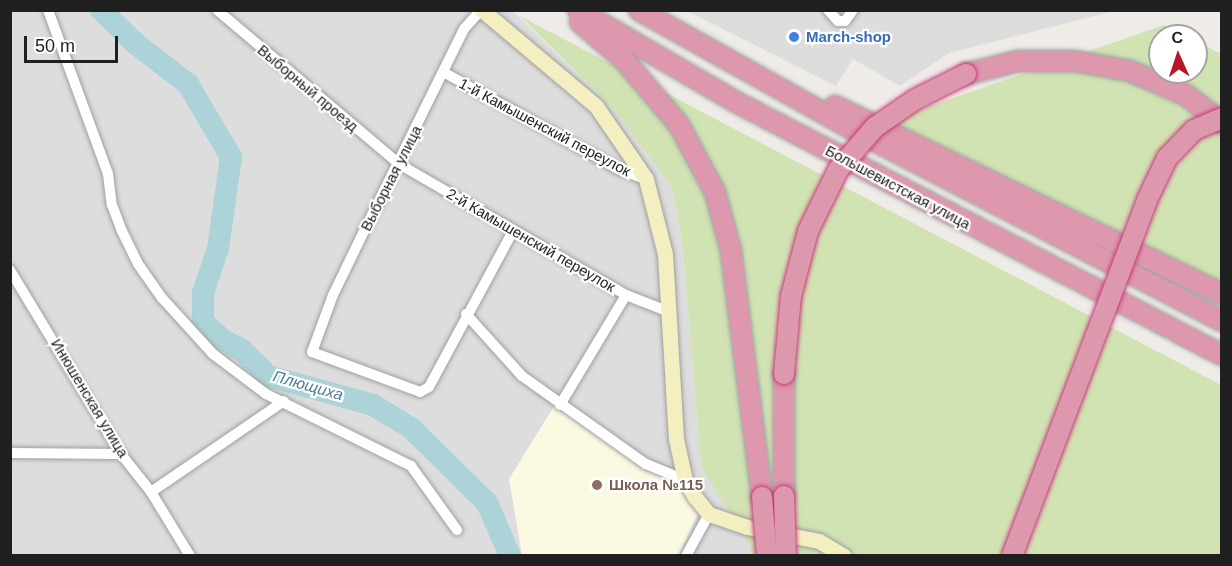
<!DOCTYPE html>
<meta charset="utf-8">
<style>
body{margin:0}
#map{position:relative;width:1232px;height:566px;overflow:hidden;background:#efebe7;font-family:Helvetica,sans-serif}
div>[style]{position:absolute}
.residential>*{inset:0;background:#ddd}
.education>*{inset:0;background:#fcf9e3}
.grass>*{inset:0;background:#d1e3b3}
.river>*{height:22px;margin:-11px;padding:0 11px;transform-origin:11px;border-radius:11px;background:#acd3d8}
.roads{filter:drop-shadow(0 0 2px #a0a0a0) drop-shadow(0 0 2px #a0a0a0)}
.street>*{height:10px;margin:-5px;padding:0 5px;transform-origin:5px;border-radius:5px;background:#fff}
.secondary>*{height:15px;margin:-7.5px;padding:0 7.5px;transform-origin:7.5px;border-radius:7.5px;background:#f3efc1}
.highway>*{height:20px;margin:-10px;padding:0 10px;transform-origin:10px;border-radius:10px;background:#dd98ad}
.bridges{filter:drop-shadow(0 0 2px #c73a7c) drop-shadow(0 0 2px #c73a7c)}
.highway-bridge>*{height:20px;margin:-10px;padding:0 10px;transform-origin:10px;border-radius:10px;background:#dd98ad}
.dots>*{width:16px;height:16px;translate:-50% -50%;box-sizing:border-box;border:3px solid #fff;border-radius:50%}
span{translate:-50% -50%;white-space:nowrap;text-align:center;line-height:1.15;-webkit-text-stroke:4.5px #fff;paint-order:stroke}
.shop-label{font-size:15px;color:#366cbe;font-weight:700}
.left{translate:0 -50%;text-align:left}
.street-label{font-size:15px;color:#1f1f1f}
.education-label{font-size:15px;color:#785e54;font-weight:700}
.water-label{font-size:16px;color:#4f7b96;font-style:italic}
.frame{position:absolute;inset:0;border:12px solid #1f1f1f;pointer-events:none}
.north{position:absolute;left:1148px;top:24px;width:60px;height:60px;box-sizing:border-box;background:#fff;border:2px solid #a5a5a5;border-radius:50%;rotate:357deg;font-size:16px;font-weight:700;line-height:24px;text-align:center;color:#1f1f1f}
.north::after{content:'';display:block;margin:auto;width:21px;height:27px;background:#b8172b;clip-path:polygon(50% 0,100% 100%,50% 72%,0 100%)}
.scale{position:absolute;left:24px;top:36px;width:94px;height:27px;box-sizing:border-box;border:3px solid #1f1f1f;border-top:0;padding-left:8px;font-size:18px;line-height:21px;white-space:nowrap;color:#1f1f1f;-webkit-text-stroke:4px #fff;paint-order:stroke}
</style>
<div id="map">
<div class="residential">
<div style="clip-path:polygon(512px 10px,611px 106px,672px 187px,682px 239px,701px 466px,750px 545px,751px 555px,11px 555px,10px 11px)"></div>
<div style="clip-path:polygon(687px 11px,1114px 11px,949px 53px,900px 86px,853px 59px,836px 86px)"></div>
</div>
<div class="education">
<div style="clip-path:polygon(556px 403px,694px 491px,699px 511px,679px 555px,522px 555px,509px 479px)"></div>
</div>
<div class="grass">
<div style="clip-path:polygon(520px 16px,1221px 385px,1221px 555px,751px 555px,750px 545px,701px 466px,682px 239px,672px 187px,611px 106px)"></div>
<div style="clip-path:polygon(1164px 25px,1186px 36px,1160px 36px,1160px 72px,1196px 72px,1196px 41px,1221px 54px,1221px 302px,878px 124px)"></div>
</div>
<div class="river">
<div style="left:101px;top:10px;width:49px;rotate:44.2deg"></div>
<div style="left:136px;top:44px;width:66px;rotate:37.6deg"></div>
<div style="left:188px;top:84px;width:85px;rotate:59.5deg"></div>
<div style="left:231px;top:157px;width:92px;rotate:98.1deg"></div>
<div style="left:218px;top:248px;width:47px;rotate:108.4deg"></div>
<div style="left:203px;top:293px;width:29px;rotate:90deg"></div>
<div style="left:203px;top:322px;width:27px;rotate:42deg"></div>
<div style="left:223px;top:340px;width:20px;rotate:27deg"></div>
<div style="left:241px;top:349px;width:38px;rotate:45deg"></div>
<div style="left:268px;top:376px;width:109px;rotate:15.4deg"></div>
<div style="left:373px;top:405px;width:44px;rotate:31.2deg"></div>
<div style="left:411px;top:428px;width:107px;rotate:44.6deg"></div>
<div style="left:487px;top:503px;width:58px;rotate:66.5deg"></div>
</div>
<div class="roads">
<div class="street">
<div style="left:48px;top:10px;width:175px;rotate:69.9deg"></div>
<div style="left:108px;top:174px;width:31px;rotate:83deg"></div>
<div style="left:112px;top:205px;width:26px;rotate:69deg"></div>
<div style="left:121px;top:229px;width:39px;rotate:64deg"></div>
<div style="left:138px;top:264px;width:42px;rotate:54.8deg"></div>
<div style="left:162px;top:298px;width:76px;rotate:47.7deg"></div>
<div style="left:213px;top:354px;width:66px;rotate:37deg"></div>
<div style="left:266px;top:394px;width:162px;rotate:26.4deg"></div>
<div style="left:411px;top:466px;width:79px;rotate:54.3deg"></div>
<div style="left:217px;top:10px;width:238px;rotate:40.2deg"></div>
<div style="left:399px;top:164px;width:262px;rotate:30deg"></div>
<div style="left:626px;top:295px;width:44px;rotate:21.3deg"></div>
<div style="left:481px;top:10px;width:25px;rotate:132deg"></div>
<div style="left:464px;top:29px;width:225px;rotate:116.3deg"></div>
<div style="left:364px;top:231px;width:71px;rotate:115.8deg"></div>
<div style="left:333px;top:295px;width:61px;rotate:110.2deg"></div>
<div style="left:312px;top:352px;width:115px;rotate:20.3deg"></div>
<div style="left:420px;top:392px;width:10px;rotate:-29deg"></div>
<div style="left:429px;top:387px;width:177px;rotate:-61.7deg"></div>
<div style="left:828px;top:10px;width:15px;rotate:48deg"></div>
<div style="left:838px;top:21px;width:7px"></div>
<div style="left:845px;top:21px;width:14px;rotate:-54deg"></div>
<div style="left:445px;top:73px;width:198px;rotate:29deg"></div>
<div style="left:618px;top:169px;width:30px;rotate:20deg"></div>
<div style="left:10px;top:270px;width:215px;rotate:58.9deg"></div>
<div style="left:121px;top:454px;width:48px;rotate:51.7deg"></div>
<div style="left:151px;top:492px;width:75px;rotate:58.6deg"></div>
<div style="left:466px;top:314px;width:84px;rotate:47.9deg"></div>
<div style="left:522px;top:376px;width:152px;rotate:35.4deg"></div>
<div style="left:646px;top:464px;width:42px;rotate:22.3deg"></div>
<div style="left:560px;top:405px;width:128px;rotate:-59deg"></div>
<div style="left:10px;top:453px;width:111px;rotate:0.5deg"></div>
<div style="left:151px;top:492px;width:161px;rotate:-34.4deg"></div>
<div style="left:686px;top:556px;width:48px;rotate:-61.3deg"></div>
</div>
<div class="secondary">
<div style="left:482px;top:10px;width:149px;rotate:40.1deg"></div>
<div style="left:596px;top:106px;width:88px;rotate:55.6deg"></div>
<div style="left:646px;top:179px;width:77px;rotate:75.8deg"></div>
<div style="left:665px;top:254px;width:185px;rotate:86.6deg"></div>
<div style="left:676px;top:439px;width:42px;rotate:77.6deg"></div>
<div style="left:685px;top:480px;width:20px;rotate:60deg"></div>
<div style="left:695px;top:497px;width:22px;rotate:51deg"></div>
<div style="left:709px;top:514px;width:40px;rotate:18.9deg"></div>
<div style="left:747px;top:527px;width:73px;rotate:11deg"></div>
<div style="left:819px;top:541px;width:29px;rotate:31deg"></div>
</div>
<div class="highway">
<div style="left:578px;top:10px;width:185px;rotate:30.2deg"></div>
<div style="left:738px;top:103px;width:546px;rotate:27.5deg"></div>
<div style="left:639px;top:10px;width:244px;rotate:29.2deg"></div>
<div style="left:852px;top:129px;width:417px;rotate:27.4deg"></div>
<div style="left:580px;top:22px;width:61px;rotate:41deg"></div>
<div style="left:626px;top:62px;width:82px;rotate:49.9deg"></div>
<div style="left:679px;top:125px;width:76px;rotate:61.8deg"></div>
<div style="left:715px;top:192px;width:61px;rotate:74.8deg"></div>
<div style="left:731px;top:251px;width:248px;rotate:82.8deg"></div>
<div style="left:966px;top:74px;width:54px;rotate:-14deg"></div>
<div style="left:1018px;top:61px;width:57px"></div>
<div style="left:1075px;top:61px;width:56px;rotate:10.3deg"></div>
<div style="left:1130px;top:71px;width:61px;rotate:23.2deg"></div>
<div style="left:1186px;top:95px;width:46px;rotate:37.9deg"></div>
<div style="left:835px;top:106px;width:430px;rotate:25.9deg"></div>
<div style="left:784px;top:374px;width:122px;rotate:90deg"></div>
</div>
</div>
<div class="bridges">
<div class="highway-bridge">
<div style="left:784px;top:374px;width:78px;rotate:-84.9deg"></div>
<div style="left:791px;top:296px;width:67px;rotate:-75.3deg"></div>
<div style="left:808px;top:231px;width:68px;rotate:-63.8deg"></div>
<div style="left:838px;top:170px;width:57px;rotate:-49.3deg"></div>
<div style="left:875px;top:127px;width:50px;rotate:-34.3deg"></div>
<div style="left:916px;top:99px;width:56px;rotate:-26.6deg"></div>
<div style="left:784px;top:496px;width:60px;rotate:88.1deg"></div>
<div style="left:762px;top:497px;width:59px;rotate:85.2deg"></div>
<div style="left:1012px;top:556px;width:381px;rotate:-69.2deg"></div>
<div style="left:1147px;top:200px;width:47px;rotate:-64.5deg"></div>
<div style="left:1167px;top:158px;width:39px;rotate:-46deg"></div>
<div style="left:1194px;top:130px;width:30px;rotate:-23deg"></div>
</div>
</div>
<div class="dots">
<div style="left:794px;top:37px;background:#3f7fe0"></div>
<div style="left:597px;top:485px;background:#8d6e63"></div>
</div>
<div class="shop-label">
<span class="left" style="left:806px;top:37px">March-shop</span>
</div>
<div class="street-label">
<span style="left:308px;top:88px;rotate:40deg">Выборный проезд</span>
<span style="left:545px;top:127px;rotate:28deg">1-й Камышенский переулок</span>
<span style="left:391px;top:178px;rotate:-63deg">Выборная улица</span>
<span style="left:898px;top:187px;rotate:28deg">Большевистская улица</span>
<span style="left:531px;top:240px;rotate:30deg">2-й Камышенский переулок</span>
<span style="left:90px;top:398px;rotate:59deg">Инюшенская улица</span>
</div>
<div class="education-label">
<span class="left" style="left:609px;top:485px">Школа №115</span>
</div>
<div class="water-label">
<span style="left:308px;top:386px;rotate:16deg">Плющиха</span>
</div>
<div class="frame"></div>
<div class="north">С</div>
<div class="scale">50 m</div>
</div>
